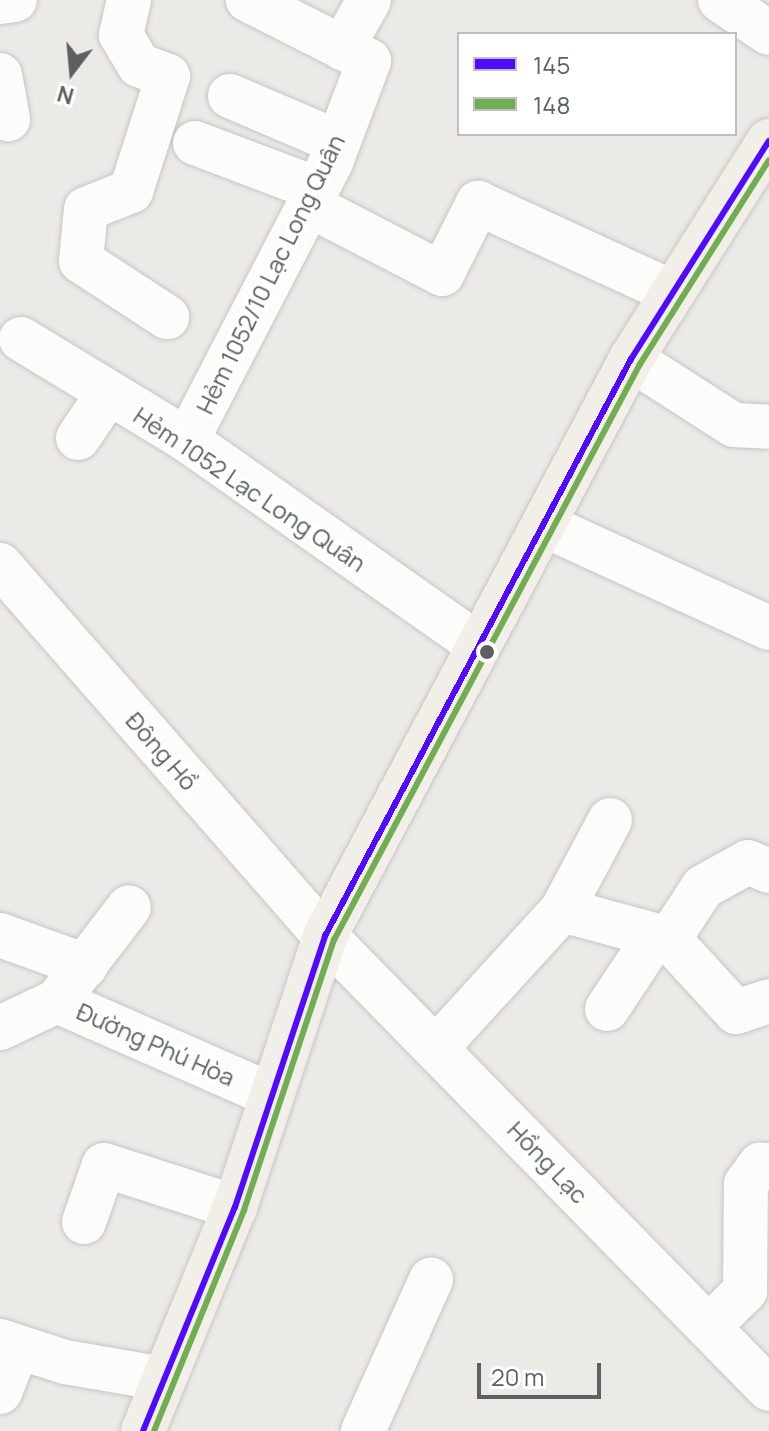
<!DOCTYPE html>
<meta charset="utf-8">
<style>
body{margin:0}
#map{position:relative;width:769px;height:1431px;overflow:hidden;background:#ebeae6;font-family:Manrope,sans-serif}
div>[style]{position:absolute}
.roads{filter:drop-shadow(0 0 2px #c5c6c6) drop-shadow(0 0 2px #c5c6c6)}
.minor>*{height:44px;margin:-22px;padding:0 22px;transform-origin:22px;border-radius:22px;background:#fcfcfb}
.major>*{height:44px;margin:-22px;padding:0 22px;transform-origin:22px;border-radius:22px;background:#f1efe8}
.bus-1>*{height:6px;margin:-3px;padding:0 3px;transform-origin:3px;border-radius:3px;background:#4f0aff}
.bus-2>*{height:6px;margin:-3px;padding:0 3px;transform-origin:3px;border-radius:3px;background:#71ad51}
.dots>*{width:22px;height:22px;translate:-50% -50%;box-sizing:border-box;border:4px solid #fff;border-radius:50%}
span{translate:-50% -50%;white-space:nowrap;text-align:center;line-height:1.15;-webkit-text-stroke:7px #fff;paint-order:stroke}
.street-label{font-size:24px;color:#5c6063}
.legend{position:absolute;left:457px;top:32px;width:280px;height:104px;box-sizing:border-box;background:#fff;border:2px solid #bebfc1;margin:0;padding:10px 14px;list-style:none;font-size:24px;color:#5c6063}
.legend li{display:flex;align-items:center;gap:16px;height:40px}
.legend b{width:40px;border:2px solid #bebfc1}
.north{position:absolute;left:32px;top:32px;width:80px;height:80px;-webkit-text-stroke:6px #fff;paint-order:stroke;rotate:196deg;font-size:22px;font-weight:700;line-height:32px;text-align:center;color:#5c6063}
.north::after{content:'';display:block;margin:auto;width:28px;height:36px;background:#5c6063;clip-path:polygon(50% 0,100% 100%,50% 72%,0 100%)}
.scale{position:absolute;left:477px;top:1363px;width:124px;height:36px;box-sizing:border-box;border:4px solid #5c6063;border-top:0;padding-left:10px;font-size:24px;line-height:28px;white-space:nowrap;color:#5c6063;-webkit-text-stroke:6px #fff;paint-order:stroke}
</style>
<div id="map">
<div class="roads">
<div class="minor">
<div style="left:129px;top:0;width:36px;rotate:103deg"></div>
<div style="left:121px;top:35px;width:35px;rotate:59deg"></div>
<div style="left:139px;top:65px;width:31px;rotate:21deg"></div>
<div style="left:168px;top:76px;width:121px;rotate:107.8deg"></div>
<div style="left:131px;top:191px;width:48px;rotate:158.2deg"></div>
<div style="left:86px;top:209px;width:52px;rotate:95.5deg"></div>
<div style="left:81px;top:261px;width:103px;rotate:33.1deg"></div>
<div style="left:720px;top:0;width:59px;rotate:34deg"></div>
<div style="left:0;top:2px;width:15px;rotate:-8deg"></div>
<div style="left:342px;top:48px;width:55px;rotate:-60.6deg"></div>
<div style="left:0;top:75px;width:45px;rotate:79.7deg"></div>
<div style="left:230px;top:96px;width:117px;rotate:23.1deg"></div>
<div style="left:195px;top:143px;width:130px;rotate:20.7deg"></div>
<div style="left:309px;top:205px;width:150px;rotate:27.4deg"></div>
<div style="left:442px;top:274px;width:80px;rotate:-63.1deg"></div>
<div style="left:478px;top:203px;width:210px;rotate:24.7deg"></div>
<div style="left:21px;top:339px;width:194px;rotate:31.3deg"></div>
<div style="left:187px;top:440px;width:353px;rotate:35.1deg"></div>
<div style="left:631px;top:359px;width:122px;rotate:32.7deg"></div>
<div style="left:734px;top:425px;width:35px;rotate:3deg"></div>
<div style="left:78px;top:438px;width:53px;rotate:-55.7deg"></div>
<div style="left:187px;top:440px;width:313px;rotate:-62.6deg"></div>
<div style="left:331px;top:162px;width:108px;rotate:-69.4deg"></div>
<div style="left:369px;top:61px;width:136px;rotate:-153.2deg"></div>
<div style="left:544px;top:525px;width:247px;rotate:24.6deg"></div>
<div style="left:0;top:565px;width:493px;rotate:48.8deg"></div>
<div style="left:325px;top:936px;width:634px;rotate:45.57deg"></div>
<div style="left:562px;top:910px;width:102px;rotate:-61.9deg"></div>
<div style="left:0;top:935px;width:91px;rotate:19.8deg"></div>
<div style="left:669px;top:939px;width:99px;rotate:47.5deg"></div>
<div style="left:736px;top:1012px;width:35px;rotate:-18deg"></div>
<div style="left:57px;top:1001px;width:118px;rotate:-52.5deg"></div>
<div style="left:607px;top:1009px;width:85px;rotate:-56.5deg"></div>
<div style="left:0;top:1028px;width:63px;rotate:-25.3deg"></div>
<div style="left:57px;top:1001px;width:232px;rotate:23.7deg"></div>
<div style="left:437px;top:1047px;width:185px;rotate:-47.6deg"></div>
<div style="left:562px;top:910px;width:111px;rotate:15.2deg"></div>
<div style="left:669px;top:939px;width:62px;rotate:-56.8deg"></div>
<div style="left:703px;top:887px;width:51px;rotate:-29.1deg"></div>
<div style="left:748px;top:862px;width:23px;rotate:23deg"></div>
<div style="left:84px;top:1222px;width:60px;rotate:-70.7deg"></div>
<div style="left:104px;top:1165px;width:138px;rotate:17.8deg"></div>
<div style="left:708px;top:1327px;width:52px;rotate:-44.2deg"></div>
<div style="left:745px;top:1291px;width:107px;rotate:-89.5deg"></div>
<div style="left:746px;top:1184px;width:24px;rotate:-54deg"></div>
<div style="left:760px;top:1165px;width:9px"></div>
<div style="left:0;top:1341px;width:68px;rotate:17.9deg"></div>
<div style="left:65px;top:1362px;width:100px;rotate:9.7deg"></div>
<div style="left:0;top:1392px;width:48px;rotate:-68.2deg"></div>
<div style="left:363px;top:1431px;width:166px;rotate:-65.8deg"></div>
</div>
<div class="major">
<div style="left:143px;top:1431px;width:242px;rotate:-67.7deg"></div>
<div style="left:235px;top:1207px;width:286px;rotate:-71.6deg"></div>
<div style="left:325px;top:936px;width:653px;rotate:-62.06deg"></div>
<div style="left:631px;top:359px;width:258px;rotate:-57.7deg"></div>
</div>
</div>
<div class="bus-1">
<div style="left:143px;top:1431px;width:242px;rotate:-67.7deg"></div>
<div style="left:235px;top:1207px;width:286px;rotate:-71.6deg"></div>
<div style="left:325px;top:936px;width:653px;rotate:-62.06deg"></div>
<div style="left:631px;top:359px;width:258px;rotate:-57.7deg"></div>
</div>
<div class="bus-2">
<div style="left:154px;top:1431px;width:239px;rotate:-67.8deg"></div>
<div style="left:244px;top:1210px;width:285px;rotate:-71.6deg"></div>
<div style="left:334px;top:940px;width:652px;rotate:-62.02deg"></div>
<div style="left:640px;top:364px;width:241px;rotate:-57.7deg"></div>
</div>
<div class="dots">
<div style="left:487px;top:652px;background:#5c6063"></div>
</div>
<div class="street-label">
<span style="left:270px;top:274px;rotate:-64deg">Hẻm 1052/10 Lạc Long Quân</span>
<span style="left:250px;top:489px;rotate:34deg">Hẻm 1052 Lạc Long Quân</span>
<span style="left:162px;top:751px;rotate:49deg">Đông Hồ</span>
<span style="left:156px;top:1044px;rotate:24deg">Đường Phú Hòa</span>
<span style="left:548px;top:1162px;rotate:46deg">Hồng Lạc</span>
</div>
<ul class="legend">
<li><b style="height:10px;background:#4f0aff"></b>145</li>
<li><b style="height:10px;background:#71ad51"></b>148</li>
</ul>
<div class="north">N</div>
<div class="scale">20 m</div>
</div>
